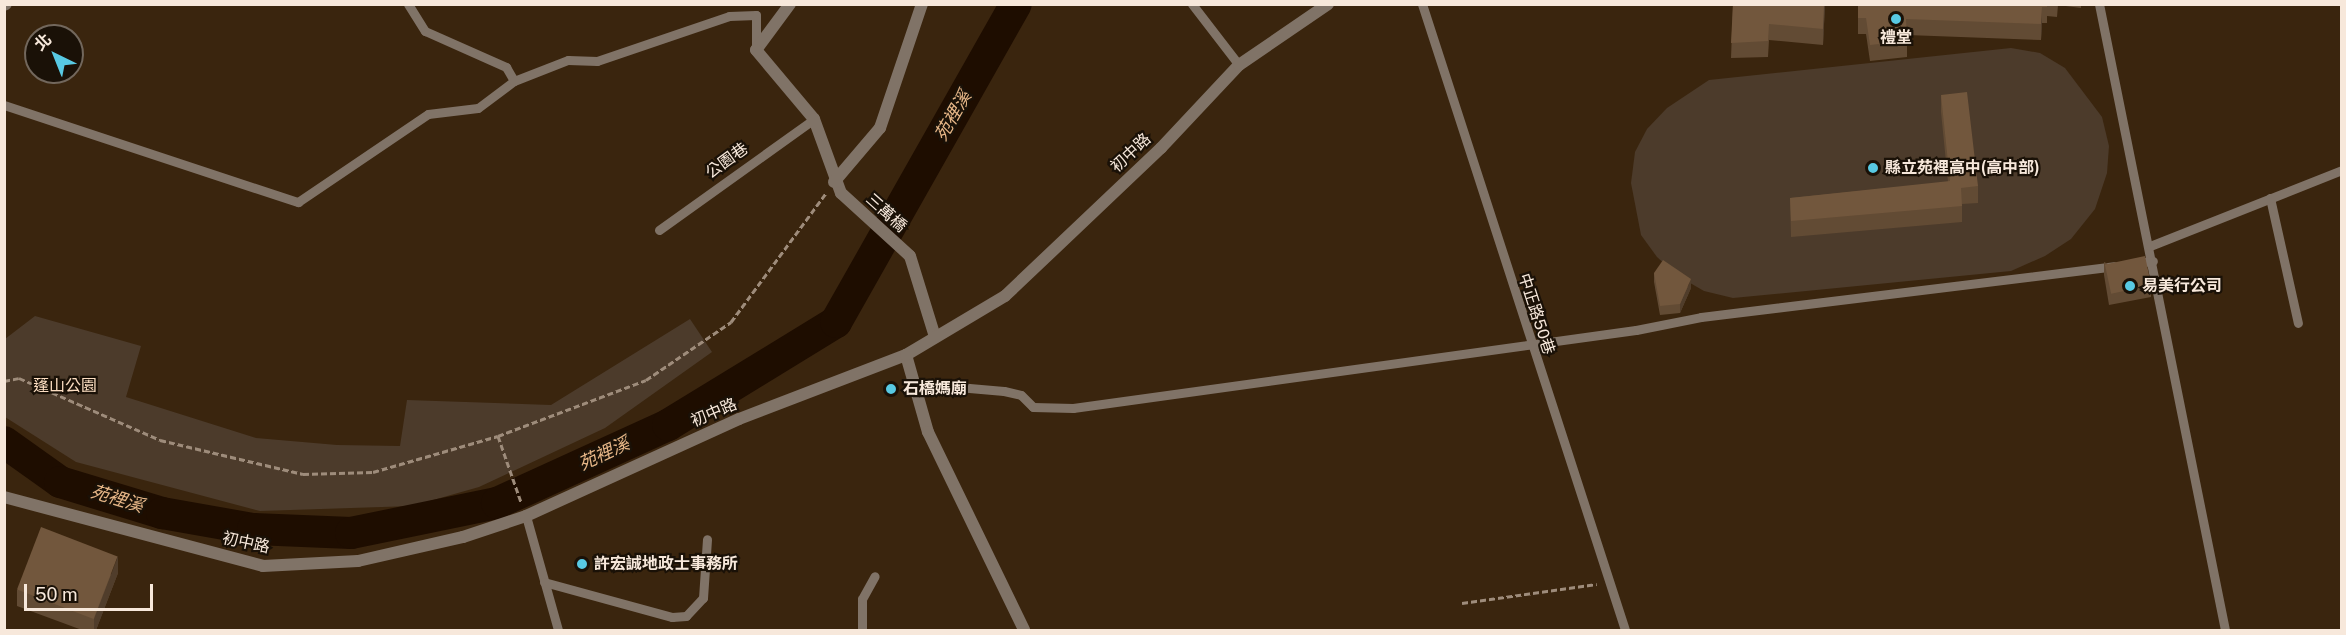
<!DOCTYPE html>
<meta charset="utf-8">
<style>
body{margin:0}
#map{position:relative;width:2346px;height:635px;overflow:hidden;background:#3a250e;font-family:"Public Sans","Noto Sans TC",sans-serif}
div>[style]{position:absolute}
.green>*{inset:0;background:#4c3b2b}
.river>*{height:32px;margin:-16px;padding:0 16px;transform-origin:16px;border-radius:16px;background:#1e0d00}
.path>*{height:3px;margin-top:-1.5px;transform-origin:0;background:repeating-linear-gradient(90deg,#9e8c7b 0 6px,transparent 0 9px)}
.service>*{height:9px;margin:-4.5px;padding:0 4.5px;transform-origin:4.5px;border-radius:4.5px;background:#807367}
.minor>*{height:12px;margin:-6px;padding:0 6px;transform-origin:6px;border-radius:6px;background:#807367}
.tertiary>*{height:12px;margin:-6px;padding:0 6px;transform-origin:6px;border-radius:6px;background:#807367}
.wall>*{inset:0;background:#624b34}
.shaded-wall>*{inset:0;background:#503d2b}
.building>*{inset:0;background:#72573d;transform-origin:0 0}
.dots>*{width:16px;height:16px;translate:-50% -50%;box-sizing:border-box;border:3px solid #1a1107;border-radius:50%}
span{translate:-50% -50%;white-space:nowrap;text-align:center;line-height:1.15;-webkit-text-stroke:4.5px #1a1107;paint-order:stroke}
.poi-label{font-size:16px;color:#f7e8db;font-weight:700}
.left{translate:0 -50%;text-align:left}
.street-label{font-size:16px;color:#f7e8db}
.park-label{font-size:16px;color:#fcdec2}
.water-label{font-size:18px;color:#e6b687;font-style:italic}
.frame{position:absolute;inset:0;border:6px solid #f7e8db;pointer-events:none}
.north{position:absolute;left:24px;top:24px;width:60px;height:60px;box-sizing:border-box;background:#1a1107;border:2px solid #72675c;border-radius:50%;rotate:317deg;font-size:16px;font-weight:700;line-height:24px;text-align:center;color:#f7e8db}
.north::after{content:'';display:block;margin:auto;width:21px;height:27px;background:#58c9e3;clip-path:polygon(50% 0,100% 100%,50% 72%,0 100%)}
.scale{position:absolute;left:24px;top:584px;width:129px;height:27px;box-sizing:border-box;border:3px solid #f7e8db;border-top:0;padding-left:8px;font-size:18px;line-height:21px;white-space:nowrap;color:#f7e8db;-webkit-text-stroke:4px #1a1107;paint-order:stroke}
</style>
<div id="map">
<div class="green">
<div style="clip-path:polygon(2011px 48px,2040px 53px,2065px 68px,2102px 117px,2109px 146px,2107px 173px,2095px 209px,2071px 239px,2045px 256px,2011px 271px,1733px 298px,1704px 291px,1678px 276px,1657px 257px,1641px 235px,1631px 183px,1635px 152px,1647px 129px,1667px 108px,1709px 80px)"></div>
<div style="clip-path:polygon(35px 316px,141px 346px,126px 397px,256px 438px,337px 445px,400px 446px,407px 400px,551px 405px,690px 319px,712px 352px,605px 428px,479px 487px,412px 506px,260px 511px,76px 462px,5px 417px,5px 339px)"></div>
</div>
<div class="river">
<div style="left:4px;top:442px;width:69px;rotate:35.5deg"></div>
<div style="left:60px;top:482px;width:107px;rotate:16.9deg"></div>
<div style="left:162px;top:513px;width:92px;rotate:10deg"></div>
<div style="left:253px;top:529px;width:98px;rotate:2.3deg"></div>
<div style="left:351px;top:533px;width:149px;rotate:-11.6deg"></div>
<div style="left:497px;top:503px;width:188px;rotate:-24.5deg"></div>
<div style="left:668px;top:425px;width:197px;rotate:-31.5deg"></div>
<div style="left:836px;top:322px;width:365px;rotate:-60.5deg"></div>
</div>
<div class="path">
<div style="left:4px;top:381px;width:15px;rotate:-11deg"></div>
<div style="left:19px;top:378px;width:154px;rotate:23.7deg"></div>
<div style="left:160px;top:440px;width:147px;rotate:13.4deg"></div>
<div style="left:303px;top:474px;width:70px;rotate:-1.6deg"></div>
<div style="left:373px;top:472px;width:130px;rotate:-16.1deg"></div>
<div style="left:498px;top:436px;width:158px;rotate:-20.7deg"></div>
<div style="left:646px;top:380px;width:103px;rotate:-34.3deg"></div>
<div style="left:731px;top:322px;width:160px;rotate:-53.6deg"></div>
<div style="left:498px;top:436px;width:70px;rotate:70.8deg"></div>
<div style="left:1462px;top:603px;width:136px;rotate:-8deg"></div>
</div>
<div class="service">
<div style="left:408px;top:4px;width:32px;rotate:58deg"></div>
<div style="left:425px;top:31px;width:89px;rotate:24deg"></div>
<div style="left:506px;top:67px;width:16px;rotate:60deg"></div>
<div style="left:1192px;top:4px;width:77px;rotate:52.4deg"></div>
<div style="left:1422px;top:4px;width:658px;rotate:72.03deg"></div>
<div style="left:2099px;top:4px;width:639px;rotate:78.62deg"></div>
<div style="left:4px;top:105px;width:310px;rotate:18.3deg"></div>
<div style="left:298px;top:202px;width:157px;rotate:-34.1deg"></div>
<div style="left:428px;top:114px;width:50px;rotate:-6.8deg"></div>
<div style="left:478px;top:108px;width:45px;rotate:-36.9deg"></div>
<div style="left:514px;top:81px;width:58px;rotate:-21.3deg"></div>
<div style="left:568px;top:60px;width:29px;rotate:2deg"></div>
<div style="left:597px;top:61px;width:139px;rotate:-18.8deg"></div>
<div style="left:729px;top:16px;width:27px;rotate:-2deg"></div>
<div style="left:756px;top:15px;width:35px;rotate:90deg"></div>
<div style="left:2270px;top:198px;width:128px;rotate:77.4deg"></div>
<div style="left:659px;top:230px;width:191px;rotate:-35.6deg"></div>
<div style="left:2150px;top:246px;width:206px;rotate:-21.6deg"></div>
<div style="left:2137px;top:263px;width:16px;rotate:-7deg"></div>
<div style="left:912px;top:383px;width:92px;rotate:5deg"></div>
<div style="left:1004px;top:391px;width:17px;rotate:13deg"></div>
<div style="left:1021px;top:395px;width:17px;rotate:45deg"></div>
<div style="left:1033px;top:407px;width:40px;rotate:1.4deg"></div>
<div style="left:1073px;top:408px;width:568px;rotate:-7.89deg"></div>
<div style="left:1636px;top:330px;width:66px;rotate:-11.3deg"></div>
<div style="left:1701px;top:317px;width:416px;rotate:-7deg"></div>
<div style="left:526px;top:516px;width:118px;rotate:74.3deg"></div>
<div style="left:544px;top:582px;width:133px;rotate:15.3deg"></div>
<div style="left:672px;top:617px;width:14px;rotate:-4deg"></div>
<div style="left:686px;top:616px;width:25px;rotate:-47deg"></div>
<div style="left:703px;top:598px;width:59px;rotate:-86.1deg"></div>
<div style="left:862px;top:630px;width:31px;rotate:-90deg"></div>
<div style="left:862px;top:599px;width:26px;rotate:-61deg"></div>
</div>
<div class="minor">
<div style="left:790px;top:4px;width:57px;rotate:126.5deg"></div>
<div style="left:756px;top:50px;width:90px;rotate:50deg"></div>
<div style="left:814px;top:119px;width:79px;rotate:70deg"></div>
<div style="left:841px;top:193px;width:93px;rotate:42.4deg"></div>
<div style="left:910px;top:256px;width:85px;rotate:72.8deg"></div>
<div style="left:834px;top:182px;width:71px;rotate:-49.6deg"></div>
<div style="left:880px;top:128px;width:131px;rotate:-71.3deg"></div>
<div style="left:906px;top:355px;width:80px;rotate:74.1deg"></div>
<div style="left:928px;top:432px;width:220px;rotate:64.1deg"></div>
</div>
<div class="tertiary">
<div style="left:4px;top:5px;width:2px;rotate:-27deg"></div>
<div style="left:4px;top:497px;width:268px;rotate:14.9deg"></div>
<div style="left:263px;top:566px;width:95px;rotate:-3deg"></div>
<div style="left:358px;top:561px;width:108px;rotate:-12.9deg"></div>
<div style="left:463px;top:537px;width:66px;rotate:-18.4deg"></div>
<div style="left:526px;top:516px;width:234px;rotate:-24.5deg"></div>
<div style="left:739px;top:419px;width:179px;rotate:-21deg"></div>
<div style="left:906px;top:355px;width:115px;rotate:-30.8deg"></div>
<div style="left:1005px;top:296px;width:215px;rotate:-43.5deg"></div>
<div style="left:1161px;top:148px;width:114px;rotate:-46.8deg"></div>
<div style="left:1239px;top:65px;width:108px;rotate:-34.4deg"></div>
</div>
<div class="wall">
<div style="clip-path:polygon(1733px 4px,1825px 4px,1823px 45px,1769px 40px,1768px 57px,1731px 58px)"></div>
<div style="clip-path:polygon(1858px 4px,2081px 4px,2081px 8px,2058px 5px,2057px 17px,2047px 16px,2047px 23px,2042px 23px,2041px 40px,1907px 35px,1907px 57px,1870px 61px,1866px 34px,1858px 34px)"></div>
<div style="clip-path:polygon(1941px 95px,1978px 186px,1978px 203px,1962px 204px,1962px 222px,1791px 237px,1790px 198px,1948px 182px,1941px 112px)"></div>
<div style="clip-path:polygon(2104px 262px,2151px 285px,2151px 297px,2109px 305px,2104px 275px)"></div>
<div style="clip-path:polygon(1654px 273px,1691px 288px,1680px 313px,1660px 315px,1654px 282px)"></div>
<div style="clip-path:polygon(118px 573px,96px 630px,82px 630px,17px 606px,17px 590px)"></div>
</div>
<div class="shaded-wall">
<div style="clip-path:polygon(1824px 4px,1825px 4px,1823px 45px,1823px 29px)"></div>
<div style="clip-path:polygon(2042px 7px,2042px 23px,2041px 40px,2041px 24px)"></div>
<div style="clip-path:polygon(1691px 279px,1691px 288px,1680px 313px,1680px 304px)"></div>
<div style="clip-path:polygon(118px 556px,118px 573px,96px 630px,94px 630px,94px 619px)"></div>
</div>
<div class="building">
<div style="clip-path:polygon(1733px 4px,1824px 4px,1823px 29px,1769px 24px,1768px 41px,1731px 43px)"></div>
<div style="clip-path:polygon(1858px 4px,2047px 4px,2047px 7px,2042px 7px,2041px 24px,1906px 19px,1907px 41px,1870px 45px,1866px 18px,1858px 18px)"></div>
<div style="clip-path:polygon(1967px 92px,1978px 186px,1961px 188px,1962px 206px,1791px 221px,1790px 198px,1950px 181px,1941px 95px)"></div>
<div style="left:2145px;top:256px;width:30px;height:41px;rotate:78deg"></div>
<div style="clip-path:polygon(1663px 260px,1691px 279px,1680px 304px,1660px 306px,1654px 273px)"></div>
<div style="left:41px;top:527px;width:82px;height:67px;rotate:21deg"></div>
</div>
<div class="dots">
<div style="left:1896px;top:19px;background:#58c9e3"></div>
<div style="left:1873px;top:168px;background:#58c9e3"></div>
<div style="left:2130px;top:286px;background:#58c9e3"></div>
<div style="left:891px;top:389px;background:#58c9e3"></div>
<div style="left:582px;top:564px;background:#58c9e3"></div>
</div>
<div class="poi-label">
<span style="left:1896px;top:38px">禮堂</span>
<span class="left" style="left:1885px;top:168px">縣立苑裡高中(高中部)</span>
<span class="left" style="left:2142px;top:286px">易美行公司</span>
<span class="left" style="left:903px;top:389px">石橋媽廟</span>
<span class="left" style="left:594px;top:564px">許宏誠地政士事務所</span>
</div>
<div class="street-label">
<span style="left:1131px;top:153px;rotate:-43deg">初中路</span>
<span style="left:727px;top:161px;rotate:-36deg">公園巷</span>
<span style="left:886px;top:213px;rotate:42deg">三萬橋</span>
<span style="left:1536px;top:314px;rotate:72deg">中正路50巷</span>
<span style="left:714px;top:413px;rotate:-23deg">初中路</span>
<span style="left:246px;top:543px;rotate:12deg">初中路</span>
</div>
<div class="park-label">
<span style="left:65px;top:386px">蓬山公園</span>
</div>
<div class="water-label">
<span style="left:953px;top:116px;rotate:-60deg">苑裡溪</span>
<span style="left:604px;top:454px;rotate:-25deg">苑裡溪</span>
<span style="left:117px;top:499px;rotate:17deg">苑裡溪</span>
</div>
<div class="frame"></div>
<div class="north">北</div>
<div class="scale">50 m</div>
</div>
